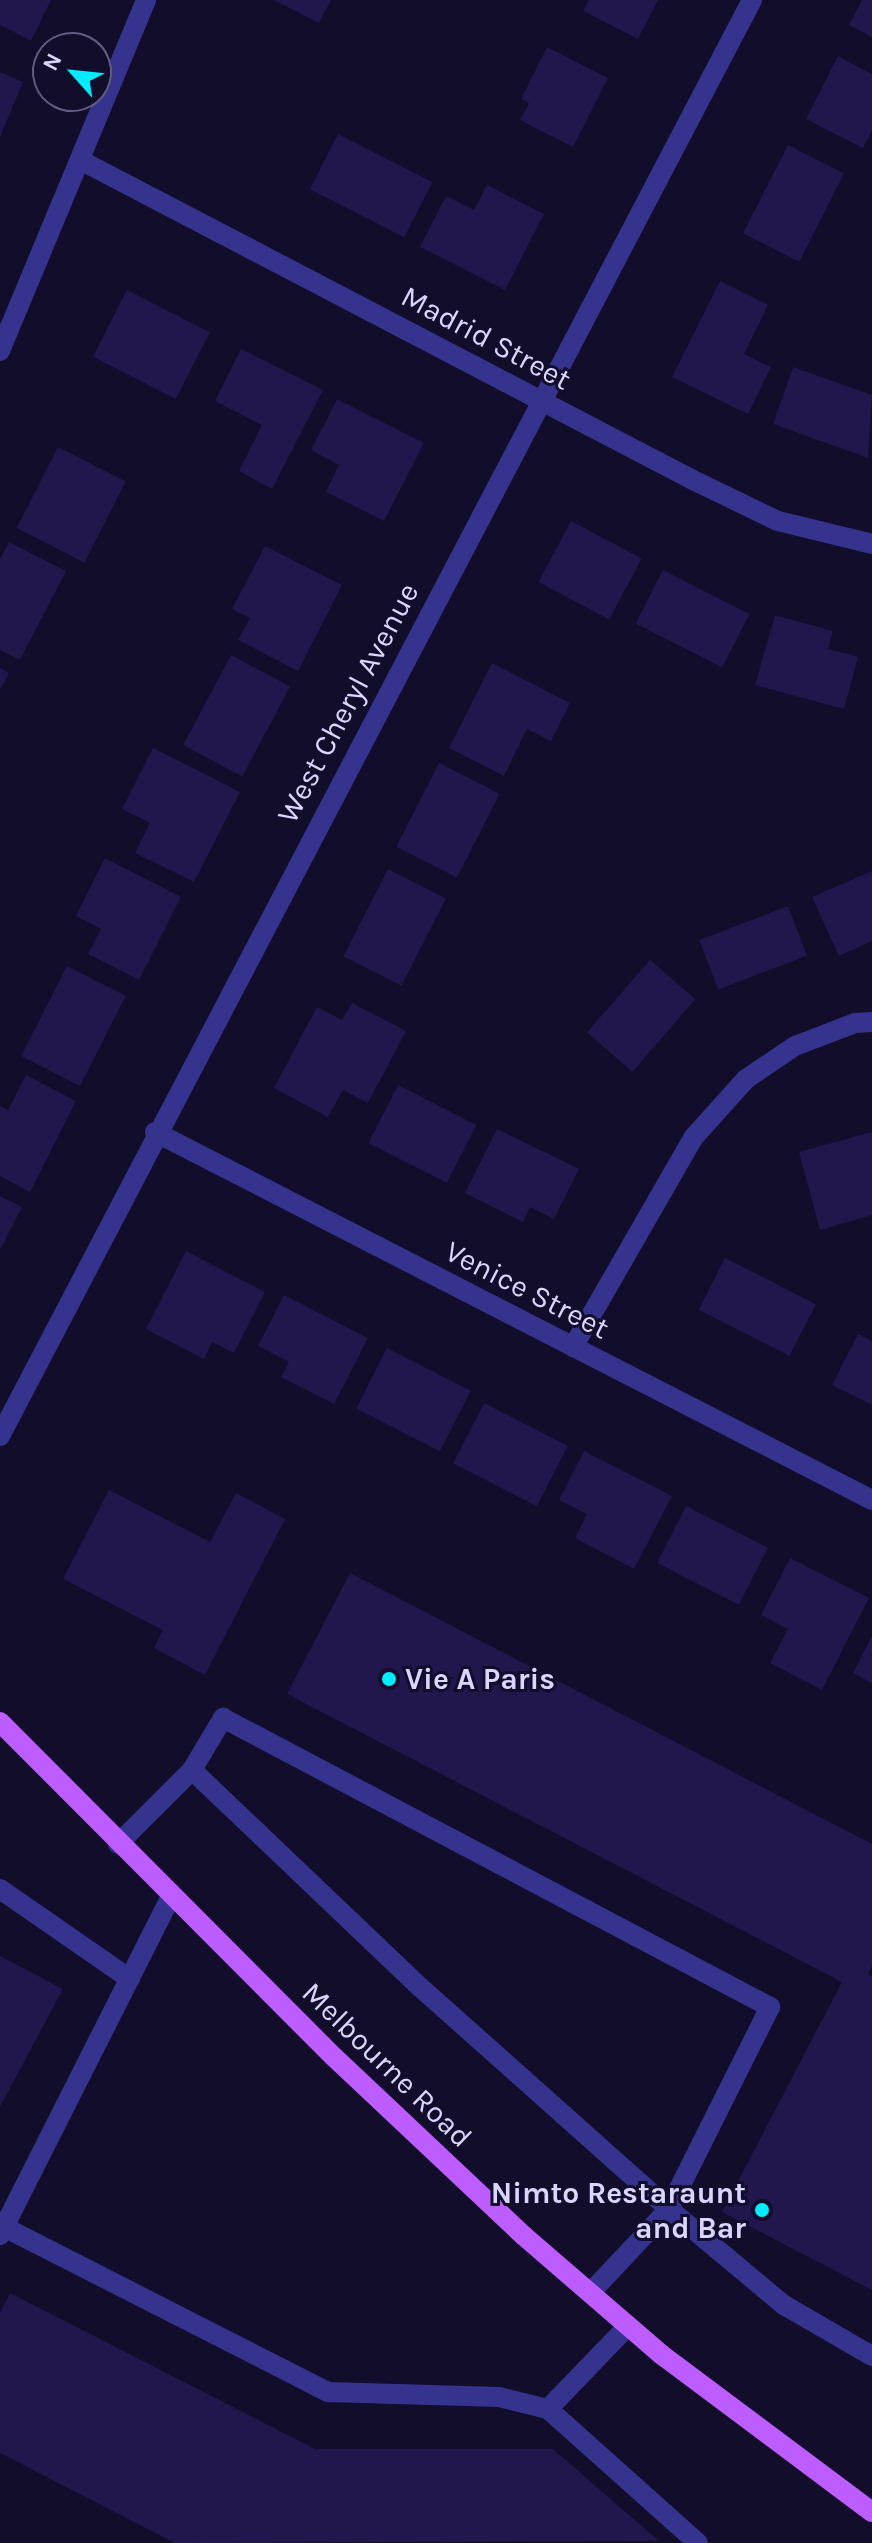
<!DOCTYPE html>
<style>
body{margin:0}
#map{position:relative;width:872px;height:2543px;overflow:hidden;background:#110d2a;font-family:Karla,sans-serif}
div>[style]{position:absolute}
.building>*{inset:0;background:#21174d;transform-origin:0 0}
.minor>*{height:20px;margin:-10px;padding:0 10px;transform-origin:10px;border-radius:10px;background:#35338e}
.major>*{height:20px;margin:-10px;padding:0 10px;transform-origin:10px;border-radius:10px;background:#be5dff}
.dots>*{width:22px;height:22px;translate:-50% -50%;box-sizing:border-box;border:4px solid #110d2a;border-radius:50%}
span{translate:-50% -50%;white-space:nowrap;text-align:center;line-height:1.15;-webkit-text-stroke:6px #110d2a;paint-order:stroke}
.street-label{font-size:30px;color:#dad6ff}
.poi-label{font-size:30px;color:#dad6ff;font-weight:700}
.left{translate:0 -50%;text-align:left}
.right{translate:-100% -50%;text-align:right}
.north{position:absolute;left:32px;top:32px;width:80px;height:80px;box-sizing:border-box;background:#110d2a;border:2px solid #615d7f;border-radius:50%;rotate:297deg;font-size:22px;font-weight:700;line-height:32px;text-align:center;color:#dad6ff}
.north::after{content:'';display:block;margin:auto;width:28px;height:36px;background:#02ecff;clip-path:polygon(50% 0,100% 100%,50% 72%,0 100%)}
</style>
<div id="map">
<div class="building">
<div style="clip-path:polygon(0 0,51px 0,31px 41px,0 25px)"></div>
<div style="clip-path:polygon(274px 0,331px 0,319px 23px)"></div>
<div style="clip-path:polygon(589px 0,658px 0,638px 39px,583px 11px)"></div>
<div style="clip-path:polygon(862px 0,872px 0,872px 37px,849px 25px)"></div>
<div style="clip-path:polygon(547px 47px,608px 78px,573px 147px,520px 120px,529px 103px,521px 99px)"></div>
<div style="clip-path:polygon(838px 56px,872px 74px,872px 130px,863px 148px,806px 119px)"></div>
<div style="clip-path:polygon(0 72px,23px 82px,0 137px)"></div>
<div style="left:338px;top:134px;width:106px;height:62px;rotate:27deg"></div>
<div style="left:788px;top:145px;width:63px;height:99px;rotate:27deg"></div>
<div style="clip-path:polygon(487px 185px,544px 214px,505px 290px,420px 247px,446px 196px,474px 210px)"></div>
<div style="clip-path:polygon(720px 281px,768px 305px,744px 354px,771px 367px,748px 414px,672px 377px)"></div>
<div style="left:127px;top:290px;width:93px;height:75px;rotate:27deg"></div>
<div style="clip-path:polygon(241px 349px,323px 390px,272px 489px,239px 471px,262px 425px,215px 401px)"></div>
<div style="clip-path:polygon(793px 367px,872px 395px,868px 458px,773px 424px)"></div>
<div style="clip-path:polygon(337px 399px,424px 443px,384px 521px,326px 492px,339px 465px,311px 450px)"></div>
<div style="left:58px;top:447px;width:76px;height:91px;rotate:27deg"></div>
<div style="left:571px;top:521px;width:80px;height:69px;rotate:28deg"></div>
<div style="clip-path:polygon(9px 542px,66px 571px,20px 660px,0 650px,0 559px)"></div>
<div style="clip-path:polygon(265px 546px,342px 585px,298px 671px,238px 640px,250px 618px,232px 609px)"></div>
<div style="left:663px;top:570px;width:97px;height:60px;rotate:27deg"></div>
<div style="clip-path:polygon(775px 615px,833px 631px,828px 649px,858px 657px,844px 709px,755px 685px)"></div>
<div style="left:231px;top:655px;width:67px;height:102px;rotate:28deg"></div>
<div style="clip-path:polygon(492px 663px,570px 703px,551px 741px,527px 729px,504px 776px,449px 748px)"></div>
<div style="clip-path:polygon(0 668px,9px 673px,0 690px)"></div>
<div style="clip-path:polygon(153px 748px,240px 792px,194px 882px,135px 853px,150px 823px,122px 809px)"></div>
<div style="left:439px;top:763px;width:68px;height:94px;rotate:27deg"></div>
<div style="clip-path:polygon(105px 858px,181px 897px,139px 980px,88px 954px,101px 929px,76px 916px)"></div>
<div style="left:388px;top:869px;width:65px;height:98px;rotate:27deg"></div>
<div style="clip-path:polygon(872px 871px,872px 941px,839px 956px,812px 897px)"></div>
<div style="left:788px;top:906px;width:53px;height:95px;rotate:69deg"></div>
<div style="left:650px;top:960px;width:60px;height:96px;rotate:41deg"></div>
<div style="left:67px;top:966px;width:66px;height:101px;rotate:27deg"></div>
<div style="clip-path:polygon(352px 1003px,406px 1031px,368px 1103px,343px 1090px,328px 1117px,274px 1088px,317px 1007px,342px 1020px)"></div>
<div style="clip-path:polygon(26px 1075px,76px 1101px,30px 1192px,0 1176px,0 1106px,8px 1110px)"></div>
<div style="left:398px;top:1085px;width:88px;height:65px;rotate:27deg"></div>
<div style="clip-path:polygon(497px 1129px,579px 1169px,554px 1219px,530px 1207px,523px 1222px,465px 1193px)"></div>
<div style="clip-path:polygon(872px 1132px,872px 1215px,820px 1230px,799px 1152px)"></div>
<div style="clip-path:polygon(0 1196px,22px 1207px,0 1250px)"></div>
<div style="clip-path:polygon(186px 1251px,265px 1292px,234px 1353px,212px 1342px,204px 1359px,146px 1329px)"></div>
<div style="left:725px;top:1258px;width:102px;height:58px;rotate:27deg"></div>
<div style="clip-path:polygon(284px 1295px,368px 1338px,334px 1404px,281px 1377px,289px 1362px,258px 1346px)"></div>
<div style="clip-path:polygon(858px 1334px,872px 1341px,872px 1405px,832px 1385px)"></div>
<div style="left:387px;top:1348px;width:94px;height:68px;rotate:27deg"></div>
<div style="left:484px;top:1403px;width:94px;height:68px;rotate:27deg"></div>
<div style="clip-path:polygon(584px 1451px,672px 1496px,634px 1569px,575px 1538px,587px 1514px,559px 1500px)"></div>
<div style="clip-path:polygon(109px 1490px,210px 1542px,236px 1493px,285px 1519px,205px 1675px,154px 1648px,163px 1630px,63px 1579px)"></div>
<div style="left:686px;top:1506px;width:92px;height:64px;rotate:27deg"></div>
<div style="clip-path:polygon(790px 1558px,869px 1598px,822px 1690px,770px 1663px,788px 1629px,761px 1615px)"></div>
<div style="clip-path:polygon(350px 1573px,872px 1844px,872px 1966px,868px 1974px,872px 1977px,872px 2290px,722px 2212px,842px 1982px,287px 1694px)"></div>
<div style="clip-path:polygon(872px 1636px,872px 1683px,853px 1673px)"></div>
<div style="clip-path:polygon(0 1956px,63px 1989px,0 2107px)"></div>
<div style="clip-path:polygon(10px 2293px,315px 2449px,553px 2449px,659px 2541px,175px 2543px,0 2453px,0 2313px)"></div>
</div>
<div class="minor">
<div style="left:82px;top:161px;width:689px;rotate:27.57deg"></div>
<div style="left:693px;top:480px;width:94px;rotate:25.8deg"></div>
<div style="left:778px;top:521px;width:97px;rotate:13.7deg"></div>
<div style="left:0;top:351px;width:380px;rotate:-67.4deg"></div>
<div style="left:155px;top:1132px;width:806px;rotate:27.17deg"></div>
<div style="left:573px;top:1347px;width:241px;rotate:-60.1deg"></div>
<div style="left:693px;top:1138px;width:79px;rotate:-48.1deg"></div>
<div style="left:746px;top:1079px;width:59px;rotate:-34deg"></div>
<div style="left:795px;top:1046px;width:64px;rotate:-21deg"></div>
<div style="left:855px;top:1023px;width:17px;rotate:-3deg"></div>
<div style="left:0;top:1436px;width:1621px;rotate:-62.36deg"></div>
<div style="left:192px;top:1770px;width:315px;rotate:43.6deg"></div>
<div style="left:420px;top:1987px;width:334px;rotate:41.7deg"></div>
<div style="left:669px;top:2209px;width:150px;rotate:39.9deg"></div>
<div style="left:784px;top:2305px;width:102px;rotate:30.1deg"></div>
<div style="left:118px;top:1844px;width:105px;rotate:-45deg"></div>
<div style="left:192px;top:1770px;width:61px;rotate:-59.2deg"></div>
<div style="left:223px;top:1718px;width:619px;rotate:27.85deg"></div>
<div style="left:770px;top:2007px;width:226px;rotate:116.6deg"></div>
<div style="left:669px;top:2209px;width:115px;rotate:133.2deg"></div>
<div style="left:0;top:1889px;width:158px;rotate:34.7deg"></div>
<div style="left:4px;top:2227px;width:364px;rotate:27deg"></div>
<div style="left:328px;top:2392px;width:171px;rotate:1.7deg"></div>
<div style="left:499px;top:2397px;width:50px;rotate:13.8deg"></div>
<div style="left:548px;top:2409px;width:115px;rotate:-46.1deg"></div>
<div style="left:0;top:2235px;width:379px;rotate:-63.2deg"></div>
<div style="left:548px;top:2409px;width:201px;rotate:41.8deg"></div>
</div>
<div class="major">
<div style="left:0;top:1722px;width:473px;rotate:45.1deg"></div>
<div style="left:334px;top:2057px;width:261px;rotate:43.3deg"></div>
<div style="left:524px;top:2236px;width:182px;rotate:40.8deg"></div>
<div style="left:662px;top:2355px;width:262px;rotate:36.8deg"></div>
</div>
<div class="dots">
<div style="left:389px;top:1679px;background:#02ecff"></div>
<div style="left:762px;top:2210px;background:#02ecff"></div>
</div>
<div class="street-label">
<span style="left:486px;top:338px;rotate:28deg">Madrid Street</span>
<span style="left:348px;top:703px;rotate:-62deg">West Cheryl Avenue</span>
<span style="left:527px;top:1290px;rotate:27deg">Venice Street</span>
<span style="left:387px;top:2065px;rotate:44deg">Melbourne Road</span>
</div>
<div class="poi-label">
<span class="left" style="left:405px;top:1679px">Vie A Paris</span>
<span class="right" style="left:746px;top:2210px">Nimto Restaraunt<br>and Bar</span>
</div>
<div class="north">N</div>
</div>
